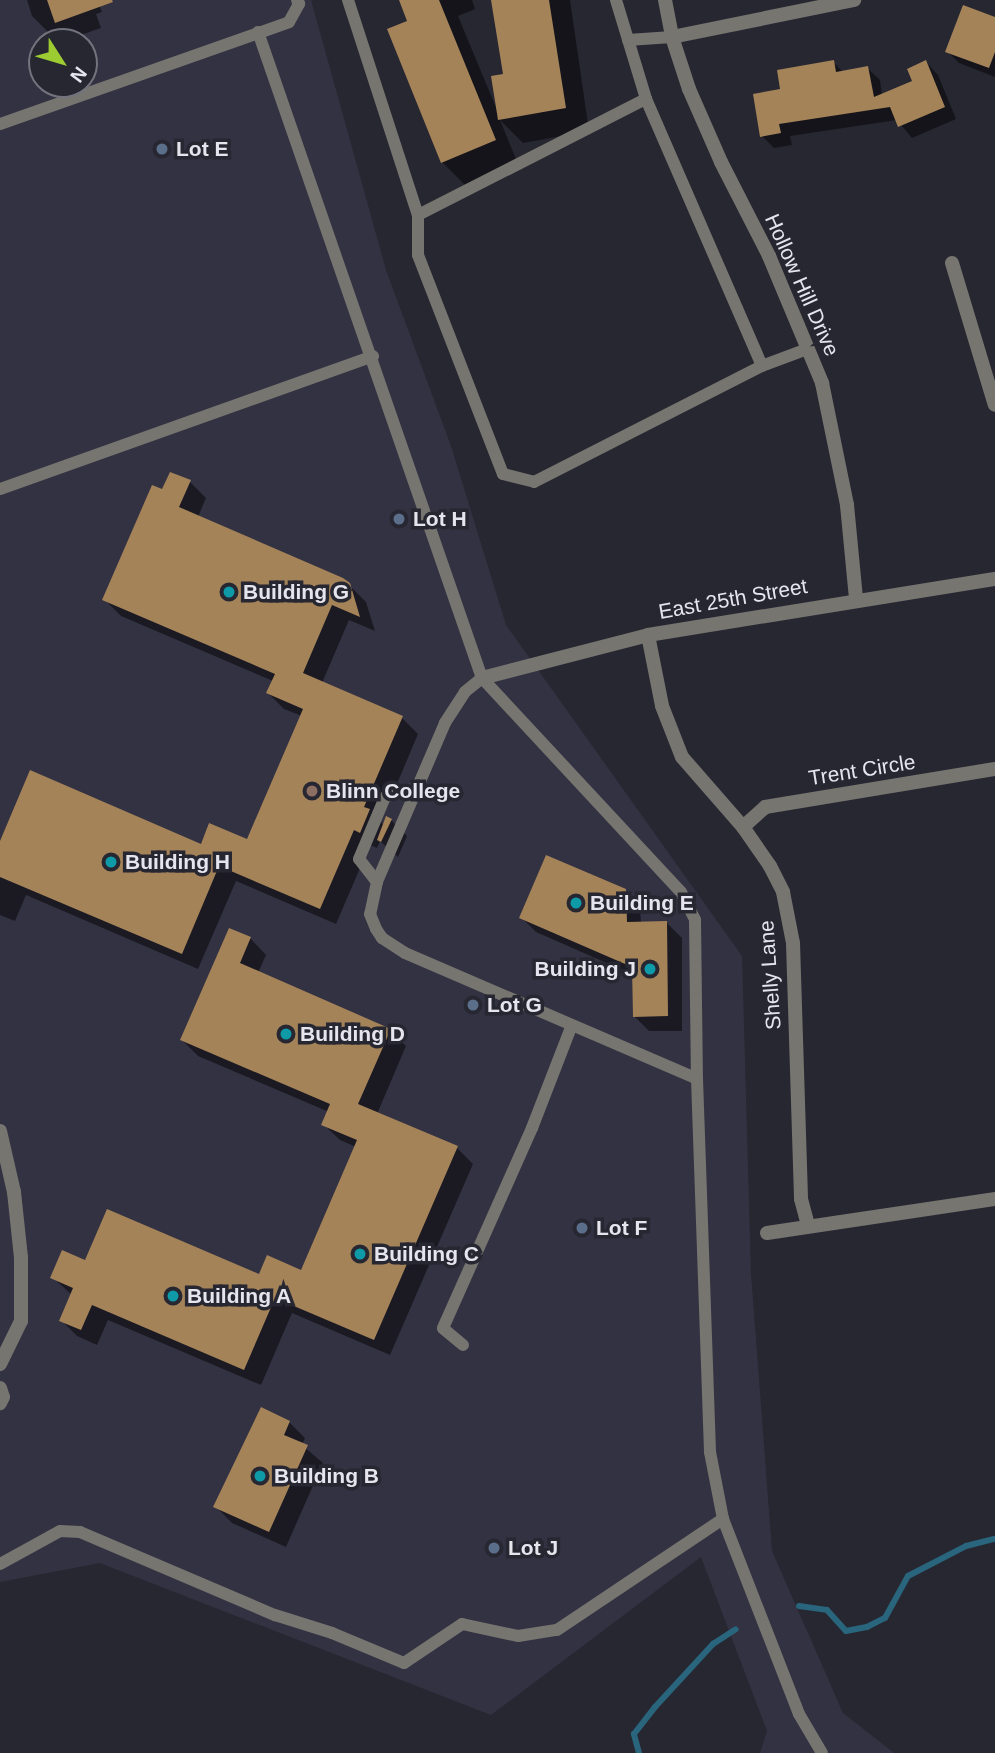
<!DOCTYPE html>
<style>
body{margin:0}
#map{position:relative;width:995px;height:1753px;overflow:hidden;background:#272732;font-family:Helvetica,sans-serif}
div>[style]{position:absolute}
.built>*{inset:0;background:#333242}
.shadow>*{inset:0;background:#0007}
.stream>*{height:6px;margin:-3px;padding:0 3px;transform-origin:3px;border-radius:3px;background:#29657c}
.building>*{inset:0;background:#a58359}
.lane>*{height:12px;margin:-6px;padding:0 6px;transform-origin:6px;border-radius:6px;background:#777570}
.street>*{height:14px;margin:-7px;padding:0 7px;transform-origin:7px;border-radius:7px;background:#777570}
.dots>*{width:19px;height:19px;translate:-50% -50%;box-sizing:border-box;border:4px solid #272732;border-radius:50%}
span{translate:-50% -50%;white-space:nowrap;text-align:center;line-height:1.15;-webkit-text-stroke:7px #272732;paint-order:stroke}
.poi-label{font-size:21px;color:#e6e5ed;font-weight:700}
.left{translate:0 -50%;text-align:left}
.right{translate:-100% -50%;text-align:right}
.street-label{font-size:21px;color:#e6e5ed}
.north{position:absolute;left:28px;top:28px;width:70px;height:70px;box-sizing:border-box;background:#272732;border:2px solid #73737d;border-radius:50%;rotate:127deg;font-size:19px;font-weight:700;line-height:28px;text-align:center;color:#e6e5ed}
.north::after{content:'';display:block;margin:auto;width:24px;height:32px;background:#9ccb32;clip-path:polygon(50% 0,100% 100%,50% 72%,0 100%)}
</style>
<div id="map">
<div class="built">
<div style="clip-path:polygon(evenodd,0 0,311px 0,386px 270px,451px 446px,506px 625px,742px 956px,751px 1274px,772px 1551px,843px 1713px,894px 1753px,760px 1753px,767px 1731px,701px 1557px,491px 1715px,100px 1563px,0 1582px,0 0,42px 42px,84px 42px,84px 84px,42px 84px,42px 42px)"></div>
</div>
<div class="shadow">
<div style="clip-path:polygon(27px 0,97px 0,102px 12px,96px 14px,101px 28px,72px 38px,62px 28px,49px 33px,32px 16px)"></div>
<div style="clip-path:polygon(401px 0,472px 0,475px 9px,458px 16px,497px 110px,505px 75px,493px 0,570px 0,589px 131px,523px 143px,500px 120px,518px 164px,465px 185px,442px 162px,409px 22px)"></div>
<div style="clip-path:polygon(995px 19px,995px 77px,959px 63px,947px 51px)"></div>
<div style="clip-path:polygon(833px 62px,843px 72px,867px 68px,880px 80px,882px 95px,914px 82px,926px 62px,938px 75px,956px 119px,912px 138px,897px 120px,790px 136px,792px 145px,774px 148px,762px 136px,782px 90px)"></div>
<div style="clip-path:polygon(190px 482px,206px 498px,198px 517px,349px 585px,366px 602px,375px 631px,349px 620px,322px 683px,402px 718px,418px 734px,381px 822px,384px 826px,391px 820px,407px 836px,398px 857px,380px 841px,377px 848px,370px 845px,336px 924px,236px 881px,198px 969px,26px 895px,15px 921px,0 915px,0 845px,202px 846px,248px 841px,302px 716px,284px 709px,268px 693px,273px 681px,121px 616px,105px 600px,163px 491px)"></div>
<div style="clip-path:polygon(625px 891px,640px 906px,641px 923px,667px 923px,682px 938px,682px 1031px,649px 1031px,634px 1016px,634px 975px,536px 932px,521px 917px)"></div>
<div style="clip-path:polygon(250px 938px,266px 955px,258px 973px,390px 1030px,406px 1046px,377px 1114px,457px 1148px,473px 1164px,390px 1355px,292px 1313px,261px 1385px,108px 1320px,97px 1345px,77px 1336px,61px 1320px,72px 1295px,52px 1277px,86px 1262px,260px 1276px,302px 1272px,356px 1147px,340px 1140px,323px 1124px,329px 1112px,198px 1056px,182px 1040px)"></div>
<div style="clip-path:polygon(289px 1422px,305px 1438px,302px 1445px,323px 1463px,286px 1547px,232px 1523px,216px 1507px)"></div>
</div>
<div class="stream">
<div style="left:799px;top:1606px;width:28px;rotate:8deg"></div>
<div style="left:827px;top:1610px;width:28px;rotate:48deg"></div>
<div style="left:846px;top:1631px;width:21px;rotate:-11deg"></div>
<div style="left:867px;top:1627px;width:20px;rotate:-27deg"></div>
<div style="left:885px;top:1618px;width:48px;rotate:-61.3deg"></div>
<div style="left:908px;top:1576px;width:65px;rotate:-27.3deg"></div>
<div style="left:966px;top:1546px;width:30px;rotate:-14deg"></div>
<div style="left:639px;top:1753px;width:20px;rotate:-105deg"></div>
<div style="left:634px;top:1734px;width:34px;rotate:-52deg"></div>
<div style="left:655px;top:1707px;width:86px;rotate:-47.4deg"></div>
<div style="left:713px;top:1644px;width:27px;rotate:-33deg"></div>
</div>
<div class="building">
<div style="clip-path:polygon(47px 0,112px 0,113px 2px,55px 23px)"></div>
<div style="clip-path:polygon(399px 0,439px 0,496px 140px,441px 163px,387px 29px,407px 21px)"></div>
<div style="clip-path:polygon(491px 0,549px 0,566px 108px,498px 120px,491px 76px,503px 74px)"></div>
<div style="clip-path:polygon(963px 5px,995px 17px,995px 52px,989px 68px,945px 52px)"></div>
<div style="clip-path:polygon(834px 60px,836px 72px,868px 66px,874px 97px,912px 81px,907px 69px,926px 60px,945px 107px,898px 127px,890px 107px,779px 124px,781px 133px,760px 137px,753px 94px,780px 89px,777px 70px)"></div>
<div style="clip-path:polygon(170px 472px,191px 480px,179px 507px,343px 578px,350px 583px,360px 617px,332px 605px,303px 673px,403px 716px,364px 807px,370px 809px,360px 833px,354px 830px,320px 909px,219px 866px,182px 954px,0 877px,0 841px,30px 770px,201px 844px,209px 823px,247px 839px,303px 709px,266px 693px,275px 674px,102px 600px,152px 485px,162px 489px)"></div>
<div style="clip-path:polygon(386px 816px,392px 819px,381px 842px,377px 840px)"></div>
<div style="clip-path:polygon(546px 855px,626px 889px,627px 922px,667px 921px,668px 1016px,633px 1017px,632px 967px,519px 918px)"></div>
<div style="clip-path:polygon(229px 928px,251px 937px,240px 963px,391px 1029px,358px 1104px,458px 1146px,374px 1340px,275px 1298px,244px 1370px,92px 1305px,81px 1330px,59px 1321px,73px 1288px,50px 1278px,62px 1250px,85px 1260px,107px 1209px,259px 1274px,267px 1255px,301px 1270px,357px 1140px,321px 1125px,330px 1104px,180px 1040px)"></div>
<div style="clip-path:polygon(261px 1407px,290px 1421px,284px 1435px,308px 1445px,269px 1532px,213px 1507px)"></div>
</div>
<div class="lane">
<div style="left:348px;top:0;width:226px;rotate:72deg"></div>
<div style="left:418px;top:215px;width:40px;rotate:90deg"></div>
<div style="left:418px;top:255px;width:235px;rotate:68.8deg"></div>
<div style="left:503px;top:474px;width:32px;rotate:14deg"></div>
<div style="left:534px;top:482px;width:256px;rotate:-27deg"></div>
<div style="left:762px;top:366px;width:48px;rotate:-20.7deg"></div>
<div style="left:616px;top:0;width:103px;rotate:73.1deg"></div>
<div style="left:646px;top:99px;width:291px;rotate:66.5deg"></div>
<div style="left:258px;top:32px;width:684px;rotate:70.88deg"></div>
<div style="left:482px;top:678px;width:292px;rotate:47.1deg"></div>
<div style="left:681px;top:892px;width:31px;rotate:63deg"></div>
<div style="left:695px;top:920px;width:159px;rotate:89.3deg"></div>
<div style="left:697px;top:1079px;width:373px;rotate:88deg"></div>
<div style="left:710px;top:1452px;width:68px;rotate:79deg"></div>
<div style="left:723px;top:1519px;width:209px;rotate:68.7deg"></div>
<div style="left:799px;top:1714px;width:45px;rotate:59.5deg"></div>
<div style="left:628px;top:40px;width:44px;rotate:-3.9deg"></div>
<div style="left:0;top:124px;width:306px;rotate:-19.4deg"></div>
<div style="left:289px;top:22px;width:21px;rotate:-61deg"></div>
<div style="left:299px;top:4px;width:4px;rotate:-117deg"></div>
<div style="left:418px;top:215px;width:256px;rotate:-27deg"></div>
<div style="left:0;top:489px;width:396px;rotate:-19.6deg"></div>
<div style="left:482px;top:678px;width:22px;rotate:141deg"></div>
<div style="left:465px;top:692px;width:37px;rotate:123deg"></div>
<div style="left:445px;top:723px;width:173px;rotate:113.2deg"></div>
<div style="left:377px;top:882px;width:33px;rotate:102deg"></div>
<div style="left:370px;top:914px;width:16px;rotate:68deg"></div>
<div style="left:376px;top:929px;width:11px;rotate:56deg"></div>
<div style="left:382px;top:938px;width:27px;rotate:33deg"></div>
<div style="left:405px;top:953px;width:318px;rotate:23.3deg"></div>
<div style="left:377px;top:882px;width:29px;rotate:-128deg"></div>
<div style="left:359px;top:859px;width:67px;rotate:-67.2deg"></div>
<div style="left:385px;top:797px;width:35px;rotate:-16deg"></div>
<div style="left:463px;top:1345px;width:26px;rotate:-140deg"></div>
<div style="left:443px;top:1328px;width:219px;rotate:-66deg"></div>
<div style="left:532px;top:1128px;width:110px;rotate:-68.8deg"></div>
<div style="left:0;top:1564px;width:68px;rotate:-28.8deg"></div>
<div style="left:60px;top:1531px;width:20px;rotate:3deg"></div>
<div style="left:80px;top:1532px;width:212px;rotate:23.1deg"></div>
<div style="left:275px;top:1615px;width:60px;rotate:17.5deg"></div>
<div style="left:332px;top:1633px;width:78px;rotate:22.6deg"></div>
<div style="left:404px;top:1663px;width:70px;rotate:-33.9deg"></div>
<div style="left:462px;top:1624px;width:57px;rotate:12.1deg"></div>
<div style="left:518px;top:1636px;width:39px;rotate:-9deg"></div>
<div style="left:557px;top:1630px;width:200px;rotate:-33.8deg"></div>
</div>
<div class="street">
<div style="left:665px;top:0;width:38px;rotate:79deg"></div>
<div style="left:672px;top:37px;width:55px;rotate:71.9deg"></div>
<div style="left:689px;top:89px;width:80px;rotate:66.3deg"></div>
<div style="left:721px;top:162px;width:106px;rotate:62.9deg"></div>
<div style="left:769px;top:256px;width:138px;rotate:67.3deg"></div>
<div style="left:822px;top:383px;width:125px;rotate:78.4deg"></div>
<div style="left:847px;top:505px;width:94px;rotate:84.5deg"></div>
<div style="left:672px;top:37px;width:186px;rotate:-11.5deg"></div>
<div style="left:952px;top:263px;width:148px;rotate:73.2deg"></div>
<div style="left:648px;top:635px;width:72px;rotate:78.8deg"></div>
<div style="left:662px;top:706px;width:55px;rotate:68.6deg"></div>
<div style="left:682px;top:757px;width:93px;rotate:48.9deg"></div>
<div style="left:743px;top:827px;width:47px;rotate:55.3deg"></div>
<div style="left:770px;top:866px;width:29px;rotate:63deg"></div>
<div style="left:783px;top:892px;width:52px;rotate:78.9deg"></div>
<div style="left:793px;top:943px;width:256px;rotate:88.2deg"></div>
<div style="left:801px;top:1199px;width:27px;rotate:75deg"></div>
<div style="left:482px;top:678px;width:171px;rotate:-14.5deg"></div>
<div style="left:648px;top:635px;width:351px;rotate:-9.2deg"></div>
<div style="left:743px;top:827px;width:30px;rotate:-42deg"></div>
<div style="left:765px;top:807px;width:233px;rotate:-9.4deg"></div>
<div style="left:0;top:1131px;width:63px;rotate:77.1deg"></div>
<div style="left:14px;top:1192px;width:65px;rotate:83.9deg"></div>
<div style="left:21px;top:1257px;width:64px;rotate:90deg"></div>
<div style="left:21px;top:1321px;width:48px;rotate:116deg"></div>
<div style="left:767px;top:1233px;width:231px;rotate:-8.5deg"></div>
<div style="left:0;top:1388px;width:9px;rotate:72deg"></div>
<div style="left:3px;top:1397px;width:7px;rotate:117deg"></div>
</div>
<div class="dots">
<div style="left:162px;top:149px;background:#5c6f8a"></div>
<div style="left:399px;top:519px;background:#5c6f8a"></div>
<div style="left:229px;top:592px;background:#0f9aa8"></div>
<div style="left:312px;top:791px;background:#8d6e63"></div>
<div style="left:111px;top:862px;background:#0f9aa8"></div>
<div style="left:576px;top:903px;background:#0f9aa8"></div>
<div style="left:650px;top:969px;background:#0f9aa8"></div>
<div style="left:473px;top:1005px;background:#5c6f8a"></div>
<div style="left:286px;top:1034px;background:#0f9aa8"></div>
<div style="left:582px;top:1228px;background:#5c6f8a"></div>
<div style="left:360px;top:1254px;background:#0f9aa8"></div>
<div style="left:173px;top:1296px;background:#0f9aa8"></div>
<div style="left:260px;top:1476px;background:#0f9aa8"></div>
<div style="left:494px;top:1548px;background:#5c6f8a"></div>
</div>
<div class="poi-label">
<span class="left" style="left:176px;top:149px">Lot E</span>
<span class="left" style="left:413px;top:519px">Lot H</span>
<span class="left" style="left:243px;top:592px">Building G</span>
<span class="left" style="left:326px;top:791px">Blinn College</span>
<span class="left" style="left:125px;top:862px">Building H</span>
<span class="left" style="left:590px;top:903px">Building E</span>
<span class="right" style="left:636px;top:969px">Building J</span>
<span class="left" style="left:487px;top:1005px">Lot G</span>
<span class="left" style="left:300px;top:1034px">Building D</span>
<span class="left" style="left:596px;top:1228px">Lot F</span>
<span class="left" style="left:374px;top:1254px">Building C</span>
<span class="left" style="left:187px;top:1296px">Building A</span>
<span class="left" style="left:274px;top:1476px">Building B</span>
<span class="left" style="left:508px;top:1548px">Lot J</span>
</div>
<div class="street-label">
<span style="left:802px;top:285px;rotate:66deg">Hollow Hill Drive</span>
<span style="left:733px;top:599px;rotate:-10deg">East 25th Street</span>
<span style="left:862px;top:770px;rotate:-9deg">Trent Circle</span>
<span style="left:770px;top:975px;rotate:-94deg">Shelly Lane</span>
</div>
<div class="north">N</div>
</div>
